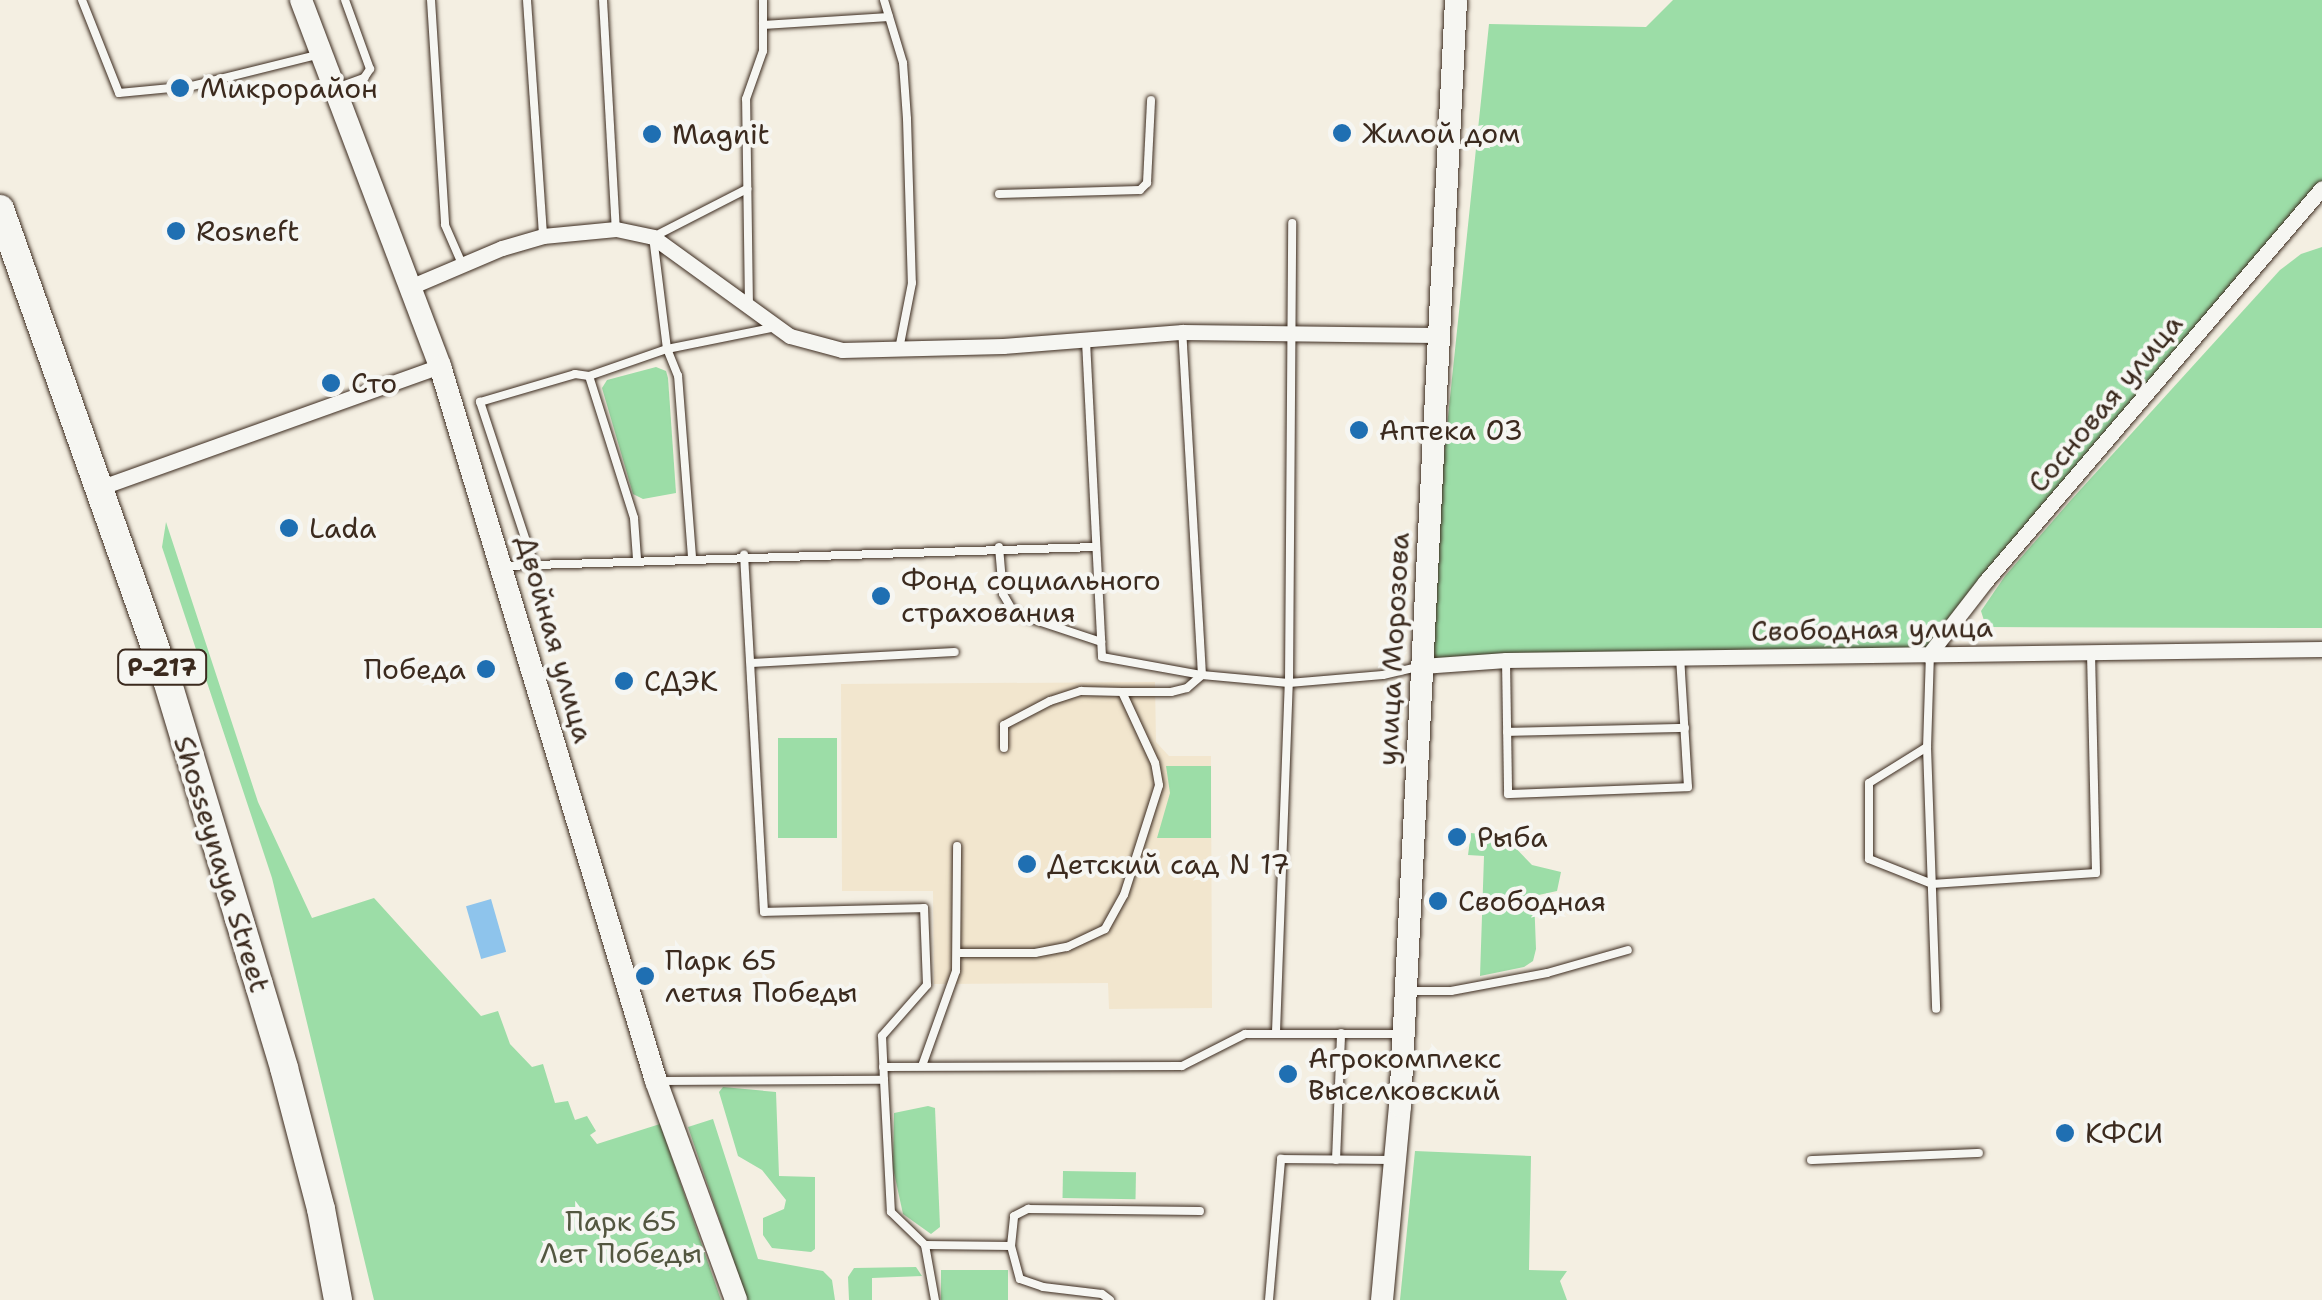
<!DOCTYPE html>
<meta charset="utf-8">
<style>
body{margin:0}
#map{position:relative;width:2322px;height:1300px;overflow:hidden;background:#f4efe2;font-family:"Shantell Sans",sans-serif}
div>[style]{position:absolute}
.built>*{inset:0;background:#f2e6ce}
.green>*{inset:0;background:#9cdda7;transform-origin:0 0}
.water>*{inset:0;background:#8ec4ec;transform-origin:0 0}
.roads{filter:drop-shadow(0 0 2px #3b2a1e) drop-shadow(0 0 2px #3b2a1e)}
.lane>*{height:8px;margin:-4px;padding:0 4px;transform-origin:4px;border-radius:4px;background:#f6f6f2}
.street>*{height:15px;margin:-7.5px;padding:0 7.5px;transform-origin:7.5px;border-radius:7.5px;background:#f6f6f2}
.secondary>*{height:22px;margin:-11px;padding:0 11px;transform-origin:11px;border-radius:11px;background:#f6f6f2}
.highway>*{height:28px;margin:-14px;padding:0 14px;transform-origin:14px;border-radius:14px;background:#f6f6f2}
.dots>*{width:28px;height:28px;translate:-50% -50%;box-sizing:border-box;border:5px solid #f6f6f2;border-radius:50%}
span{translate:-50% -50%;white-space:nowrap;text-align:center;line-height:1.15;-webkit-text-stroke:8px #f6f6f2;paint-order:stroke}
.shield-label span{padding:2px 8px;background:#f6f6f2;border:2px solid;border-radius:8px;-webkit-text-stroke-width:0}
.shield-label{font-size:25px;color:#3b2a1e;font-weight:700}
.poi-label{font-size:28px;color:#3b2a1e}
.left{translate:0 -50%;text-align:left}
.right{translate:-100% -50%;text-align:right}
.street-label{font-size:28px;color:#3b2a1e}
.park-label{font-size:28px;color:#535740}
</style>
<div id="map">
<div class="built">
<div style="clip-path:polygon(1155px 682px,1156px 742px,1169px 756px,1211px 756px,1212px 1008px,1109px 1009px,1108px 983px,934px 984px,933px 891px,842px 891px,841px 684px)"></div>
</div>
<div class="green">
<div style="clip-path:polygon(1673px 0,2322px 0,2322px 188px,1930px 653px,1422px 666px,1489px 24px,1646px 27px)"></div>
<div style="clip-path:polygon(2322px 247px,2322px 628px,1986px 627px,1981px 611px,2005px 576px,2071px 500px,2280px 270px,2301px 254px)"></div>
<div style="clip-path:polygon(656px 367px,666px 371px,668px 378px,676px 493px,643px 499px,633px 494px,602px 388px,607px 380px)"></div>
<div style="clip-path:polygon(166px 522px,258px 802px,312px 918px,374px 898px,481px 1016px,498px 1011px,510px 1044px,532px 1067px,543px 1064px,555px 1103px,568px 1101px,575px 1120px,587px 1116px,596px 1131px,590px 1135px,597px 1144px,660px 1124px,721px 1300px,374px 1300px,272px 878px,162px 547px)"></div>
<div style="left:778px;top:738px;width:59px;height:100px"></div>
<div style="clip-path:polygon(1166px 766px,1211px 766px,1211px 838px,1157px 838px,1170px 793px)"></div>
<div style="clip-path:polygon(1471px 833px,1505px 837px,1532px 865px,1561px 872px,1557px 891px,1534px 896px,1536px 949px,1533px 961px,1524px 967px,1480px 976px,1484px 856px,1468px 855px)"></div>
<div style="clip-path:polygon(723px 1087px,776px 1092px,779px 1176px,815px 1177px,815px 1249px,811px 1252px,772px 1248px,763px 1235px,763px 1218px,784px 1209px,786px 1200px,762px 1170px,738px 1156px,719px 1092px)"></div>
<div style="clip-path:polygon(928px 1106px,935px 1108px,940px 1227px,931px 1234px,903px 1214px,893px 1168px,894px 1113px)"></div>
<div style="clip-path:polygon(713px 1119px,758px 1259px,823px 1271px,832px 1280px,835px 1300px,747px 1300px,688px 1127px)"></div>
<div style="clip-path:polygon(1415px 1151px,1531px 1156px,1529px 1270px,1567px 1271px,1560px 1281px,1567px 1300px,1400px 1300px)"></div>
<div style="left:1063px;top:1171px;width:73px;height:27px;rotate:1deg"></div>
<div style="clip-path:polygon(916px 1267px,922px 1276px,872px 1278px,872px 1300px,849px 1300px,848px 1277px,854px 1268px)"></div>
<div style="left:941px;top:1270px;width:67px;height:30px"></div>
</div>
<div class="water">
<div style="left:491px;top:899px;width:55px;height:26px;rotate:74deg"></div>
</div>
<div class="roads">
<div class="lane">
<div style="left:82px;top:0;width:100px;rotate:68.3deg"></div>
<div style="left:119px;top:93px;width:73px;rotate:-5.5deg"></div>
<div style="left:192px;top:86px;width:128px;rotate:-14deg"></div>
<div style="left:431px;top:0;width:225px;rotate:86.4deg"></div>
<div style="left:445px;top:225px;width:43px;rotate:66.4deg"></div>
<div style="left:527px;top:0;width:236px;rotate:86.1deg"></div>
<div style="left:603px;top:0;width:229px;rotate:86.8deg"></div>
<div style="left:884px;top:0;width:66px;rotate:73.2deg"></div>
<div style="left:903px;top:63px;width:56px;rotate:85.9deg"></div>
<div style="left:907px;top:119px;width:164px;rotate:88.3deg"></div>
<div style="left:912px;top:283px;width:67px;rotate:101.1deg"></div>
<div style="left:763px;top:25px;width:126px;rotate:-3.6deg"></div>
<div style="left:339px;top:87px;width:27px;rotate:-20deg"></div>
<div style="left:364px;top:78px;width:11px;rotate:-56deg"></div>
<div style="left:370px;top:69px;width:73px;rotate:-109.9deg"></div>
<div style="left:999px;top:194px;width:141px;rotate:-1.6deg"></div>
<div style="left:1140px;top:190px;width:10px;rotate:-45deg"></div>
<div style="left:1147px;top:183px;width:83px;rotate:-87.2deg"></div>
<div style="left:749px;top:307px;width:208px;rotate:-90.8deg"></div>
<div style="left:746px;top:99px;width:51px;rotate:-70.5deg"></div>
<div style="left:763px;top:51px;width:51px;rotate:-90deg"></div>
<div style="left:1086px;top:341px;width:316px;rotate:87.1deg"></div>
<div style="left:1102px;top:657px;width:102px;rotate:10.2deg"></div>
<div style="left:1202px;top:675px;width:87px;rotate:5.3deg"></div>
<div style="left:1289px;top:683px;width:94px;rotate:-4.9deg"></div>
<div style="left:1383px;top:675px;width:36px;rotate:-13deg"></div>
<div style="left:589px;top:376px;width:149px;rotate:72.4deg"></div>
<div style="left:634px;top:518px;width:41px;rotate:85.8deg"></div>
<div style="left:999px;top:547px;width:47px;rotate:85.1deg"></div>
<div style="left:1003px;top:594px;width:22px;rotate:60deg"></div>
<div style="left:1014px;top:613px;width:92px;rotate:18.4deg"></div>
<div style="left:692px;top:557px;width:182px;rotate:-94.4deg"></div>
<div style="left:678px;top:376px;width:29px;rotate:-112deg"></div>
<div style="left:667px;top:349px;width:113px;rotate:-97.1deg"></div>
<div style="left:653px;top:237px;width:106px;rotate:-27.1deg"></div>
<div style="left:533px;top:562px;width:169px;rotate:-108.3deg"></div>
<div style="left:480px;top:402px;width:99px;rotate:-16.4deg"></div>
<div style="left:575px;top:374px;width:14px;rotate:8deg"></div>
<div style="left:589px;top:376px;width:83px;rotate:-19.1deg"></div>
<div style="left:667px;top:349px;width:111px;rotate:-11.4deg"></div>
<div style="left:504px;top:566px;width:590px;rotate:-1.84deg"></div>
<div style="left:1930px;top:653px;width:94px;rotate:91.8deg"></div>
<div style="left:1927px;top:747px;width:262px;rotate:88deg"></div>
<div style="left:1506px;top:660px;width:134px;rotate:89.1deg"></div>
<div style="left:1508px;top:794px;width:180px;rotate:-2.2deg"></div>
<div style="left:1688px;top:787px;width:130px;rotate:-93.5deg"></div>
<div style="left:751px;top:663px;width:204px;rotate:-3.1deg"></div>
<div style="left:1507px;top:732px;width:178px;rotate:-1.3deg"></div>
<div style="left:1927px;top:747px;width:68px;rotate:148.2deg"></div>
<div style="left:1869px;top:783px;width:76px;rotate:90deg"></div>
<div style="left:1869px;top:859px;width:68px;rotate:21.6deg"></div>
<div style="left:1932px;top:884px;width:164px;rotate:-3.8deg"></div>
<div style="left:2096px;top:873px;width:223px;rotate:-91.3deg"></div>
<div style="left:1004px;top:748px;width:23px;rotate:-90deg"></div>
<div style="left:1004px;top:725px;width:52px;rotate:-27.6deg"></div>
<div style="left:1050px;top:701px;width:33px;rotate:-18deg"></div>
<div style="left:1081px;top:691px;width:41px;rotate:1.4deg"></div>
<div style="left:958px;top:953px;width:77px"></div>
<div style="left:1035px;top:953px;width:33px;rotate:-11deg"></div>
<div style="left:1067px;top:947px;width:42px;rotate:-25.3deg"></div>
<div style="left:1105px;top:929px;width:39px;rotate:-61deg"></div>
<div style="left:1124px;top:895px;width:115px;rotate:-72.3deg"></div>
<div style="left:1159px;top:785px;width:22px;rotate:-100deg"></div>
<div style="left:1155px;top:763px;width:78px;rotate:-114.9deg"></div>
<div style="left:1122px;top:692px;width:49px"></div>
<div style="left:1171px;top:692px;width:16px;rotate:-14deg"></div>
<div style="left:1187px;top:688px;width:20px;rotate:-41deg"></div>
<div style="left:1202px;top:675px;width:344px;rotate:-93.3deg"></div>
<div style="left:1410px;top:991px;width:41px"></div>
<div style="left:1451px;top:991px;width:98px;rotate:-10.6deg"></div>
<div style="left:1547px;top:973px;width:84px;rotate:-15.9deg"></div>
<div style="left:1276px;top:1032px;width:349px;rotate:-87.9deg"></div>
<div style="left:1289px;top:683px;width:460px;rotate:-89.6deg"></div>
<div style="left:922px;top:1066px;width:101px;rotate:-70.3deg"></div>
<div style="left:956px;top:971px;width:125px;rotate:-89.5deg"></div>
<div style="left:883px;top:1067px;width:299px;rotate:-0.2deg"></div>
<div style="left:1182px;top:1066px;width:71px;rotate:-26.9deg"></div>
<div style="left:1245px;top:1034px;width:153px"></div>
<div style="left:884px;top:1080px;width:132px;rotate:87deg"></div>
<div style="left:891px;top:1212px;width:47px;rotate:44.1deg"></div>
<div style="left:925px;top:1245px;width:56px;rotate:79.7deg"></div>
<div style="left:661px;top:1081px;width:223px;rotate:-0.3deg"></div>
<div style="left:884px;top:1080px;width:44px;rotate:-92.6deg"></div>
<div style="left:882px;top:1036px;width:68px;rotate:-48.6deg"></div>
<div style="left:927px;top:985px;width:77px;rotate:-92.2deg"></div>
<div style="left:924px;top:908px;width:160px;rotate:178.6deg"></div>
<div style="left:764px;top:912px;width:358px;rotate:-93.2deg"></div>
<div style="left:1336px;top:1160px;width:127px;rotate:-87.7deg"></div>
<div style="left:1811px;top:1160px;width:168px;rotate:-2.4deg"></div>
<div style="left:925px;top:1245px;width:86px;rotate:0.7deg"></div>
<div style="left:1011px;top:1246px;width:34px;rotate:75deg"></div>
<div style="left:1020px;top:1279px;width:24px;rotate:19deg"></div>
<div style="left:1043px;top:1287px;width:59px;rotate:6.8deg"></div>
<div style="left:1102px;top:1294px;width:10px;rotate:37deg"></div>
<div style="left:1011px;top:1246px;width:30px;rotate:-84deg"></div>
<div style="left:1014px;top:1216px;width:16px;rotate:-27deg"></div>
<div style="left:1028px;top:1209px;width:172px;rotate:0.7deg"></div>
<div style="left:1269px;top:1300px;width:142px;rotate:-85.1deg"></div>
<div style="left:1281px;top:1159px;width:109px;rotate:0.5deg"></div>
</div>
<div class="street">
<div style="left:410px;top:287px;width:100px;rotate:-23deg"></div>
<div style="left:502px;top:248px;width:43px;rotate:-16.3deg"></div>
<div style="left:543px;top:236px;width:73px;rotate:-5.5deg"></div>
<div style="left:616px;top:229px;width:38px;rotate:12deg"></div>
<div style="left:653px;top:237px;width:169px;rotate:35.9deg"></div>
<div style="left:790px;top:336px;width:54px;rotate:15.1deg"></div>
<div style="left:842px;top:350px;width:161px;rotate:-1.4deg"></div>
<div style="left:1003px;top:346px;width:180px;rotate:-4.5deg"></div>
<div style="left:1182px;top:332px;width:255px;rotate:0.7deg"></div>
<div style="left:99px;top:488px;width:362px;rotate:-19.7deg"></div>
<div style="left:1930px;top:653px;width:90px;rotate:-52.2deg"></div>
<div style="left:1985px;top:582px;width:518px;rotate:-49.46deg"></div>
<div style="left:1422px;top:666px;width:84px;rotate:-4.1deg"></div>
<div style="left:1506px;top:660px;width:816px;rotate:-0.77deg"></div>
</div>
<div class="secondary">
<div style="left:301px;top:0;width:392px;rotate:69.2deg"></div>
<div style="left:440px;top:366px;width:747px;rotate:73.19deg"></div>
<div style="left:656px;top:1081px;width:233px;rotate:69.9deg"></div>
<div style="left:1382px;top:1300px;width:195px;rotate:-84.7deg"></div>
<div style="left:1400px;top:1106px;width:1107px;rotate:-87.1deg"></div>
</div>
<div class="highway">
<div style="left:0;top:209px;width:500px;rotate:70.5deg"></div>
<div style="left:167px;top:680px;width:405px;rotate:73.2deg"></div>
<div style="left:284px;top:1068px;width:146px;rotate:75.3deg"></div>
<div style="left:321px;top:1209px;width:93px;rotate:79.4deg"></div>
</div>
</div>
<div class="dots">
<div style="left:180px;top:88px;background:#1f6fb2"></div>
<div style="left:1342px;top:133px;background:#1f6fb2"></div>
<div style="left:652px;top:134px;background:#1f6fb2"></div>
<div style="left:176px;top:231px;background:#1f6fb2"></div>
<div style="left:331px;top:383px;background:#1f6fb2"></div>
<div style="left:1359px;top:430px;background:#1f6fb2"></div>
<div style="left:289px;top:528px;background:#1f6fb2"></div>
<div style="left:881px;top:596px;background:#1f6fb2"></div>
<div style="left:486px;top:669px;background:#1f6fb2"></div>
<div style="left:624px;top:681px;background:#1f6fb2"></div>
<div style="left:1457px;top:837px;background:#1f6fb2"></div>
<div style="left:1027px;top:864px;background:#1f6fb2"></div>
<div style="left:1438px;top:901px;background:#1f6fb2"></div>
<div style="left:645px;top:976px;background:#1f6fb2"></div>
<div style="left:1288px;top:1074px;background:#1f6fb2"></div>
<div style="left:2065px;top:1133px;background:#1f6fb2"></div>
</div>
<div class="shield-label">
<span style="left:162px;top:667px">Р-217</span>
</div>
<div class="poi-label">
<span class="left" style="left:200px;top:88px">Микрорайон</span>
<span class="left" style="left:1362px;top:133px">Жилой дом</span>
<span class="left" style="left:672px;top:134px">Magnit</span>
<span class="left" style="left:196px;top:231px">Rosneft</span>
<span class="left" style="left:351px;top:383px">Сто</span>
<span class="left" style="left:1379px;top:430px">Аптека 03</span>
<span class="left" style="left:309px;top:528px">Lada</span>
<span class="left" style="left:901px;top:596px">Фонд социального<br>страхования</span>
<span class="right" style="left:466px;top:669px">Победа</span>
<span class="left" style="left:644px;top:681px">СДЭК</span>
<span class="left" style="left:1477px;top:837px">Рыба</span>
<span class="left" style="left:1047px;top:864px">Детский сад N 17</span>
<span class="left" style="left:1458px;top:901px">Свободная</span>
<span class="left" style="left:665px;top:976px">Парк 65<br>летия Победы</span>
<span class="left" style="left:1308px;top:1074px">Агрокомплекс<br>Выселковский</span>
<span class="left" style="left:2085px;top:1133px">КФСИ</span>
</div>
<div class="street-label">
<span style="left:2105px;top:403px;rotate:-50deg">Сосновая улица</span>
<span style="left:1872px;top:629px;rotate:-1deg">Свободная улица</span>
<span style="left:555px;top:639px;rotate:74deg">Двойная улица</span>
<span style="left:1393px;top:649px;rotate:-87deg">улица Морозова</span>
<span style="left:222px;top:864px;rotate:73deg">Shosseynaya Street</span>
</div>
<div class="park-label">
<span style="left:621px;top:1237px">Парк 65<br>Лет Победы</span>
</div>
</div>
